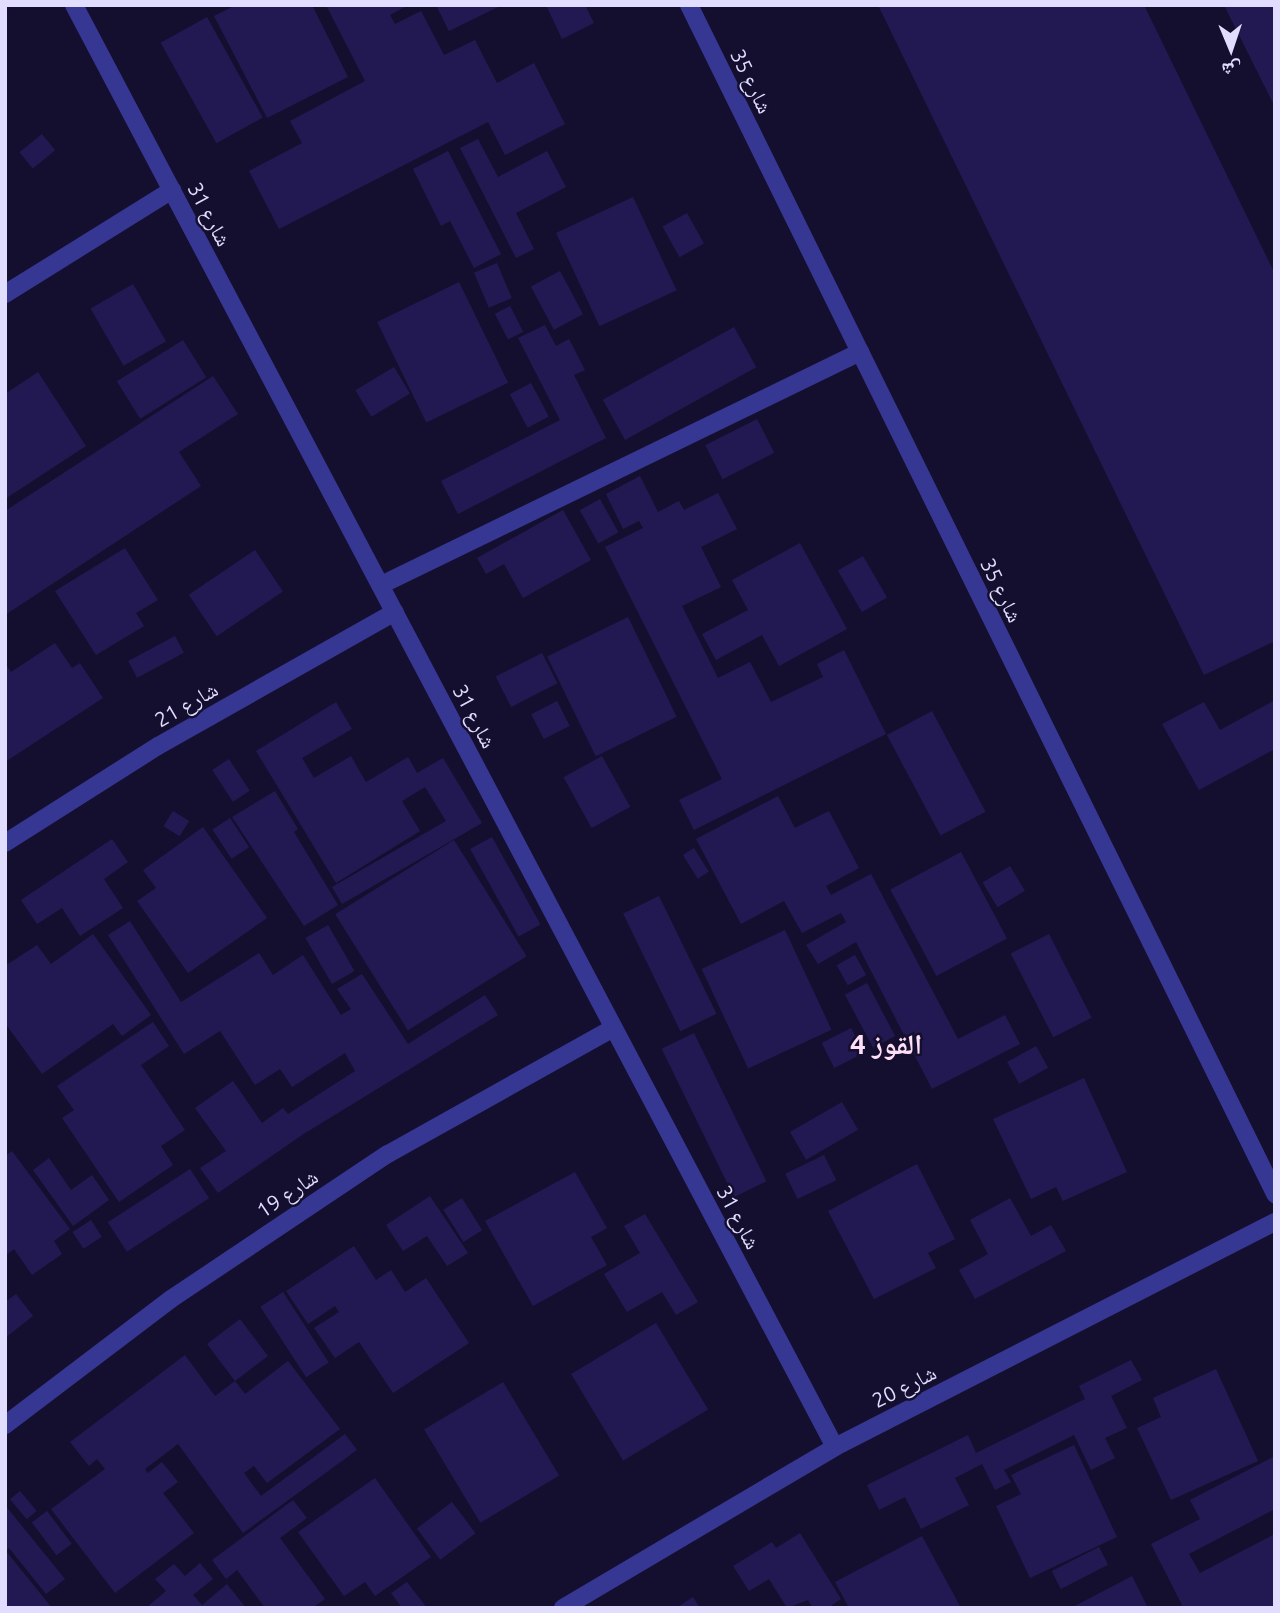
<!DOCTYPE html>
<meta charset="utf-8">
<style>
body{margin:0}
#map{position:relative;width:1280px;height:1613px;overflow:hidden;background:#140f2f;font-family:Ubuntu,"Noto Naskh Arabic",sans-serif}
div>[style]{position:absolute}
.building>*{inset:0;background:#231952;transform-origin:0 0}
.lane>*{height:18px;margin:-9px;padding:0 9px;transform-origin:9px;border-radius:9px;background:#363693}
.street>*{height:18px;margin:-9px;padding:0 9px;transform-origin:9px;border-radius:9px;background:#363693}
span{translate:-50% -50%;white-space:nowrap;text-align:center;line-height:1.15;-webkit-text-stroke:5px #140f2f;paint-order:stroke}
.street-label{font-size:21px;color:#e0ddff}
.district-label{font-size:28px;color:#ffdff5;font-weight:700}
.frame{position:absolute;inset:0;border:7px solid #e0ddff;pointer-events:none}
.north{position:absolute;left:1196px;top:14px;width:70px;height:70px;-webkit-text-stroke:5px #140f2f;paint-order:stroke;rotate:178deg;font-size:19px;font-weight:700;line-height:28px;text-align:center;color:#e0ddff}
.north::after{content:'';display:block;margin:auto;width:24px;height:32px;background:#e0ddff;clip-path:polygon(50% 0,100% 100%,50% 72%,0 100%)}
</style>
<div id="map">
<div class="building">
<div style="clip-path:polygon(236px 5px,312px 5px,348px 77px,267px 118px,214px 16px)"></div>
<div style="clip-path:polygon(326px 5px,408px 5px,390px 15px,395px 24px,421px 11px,444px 55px,475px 40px,497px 83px,534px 63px,565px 124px,505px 155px,488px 122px,279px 229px,249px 171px,302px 143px,290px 121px,365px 81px)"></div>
<div style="clip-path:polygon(436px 5px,502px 5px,449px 31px)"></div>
<div style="clip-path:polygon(546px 5px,585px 5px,594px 23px,562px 39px)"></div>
<div style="clip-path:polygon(878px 5px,1144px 5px,1275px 274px,1275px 641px,1204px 675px)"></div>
<div style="clip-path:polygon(1224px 5px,1275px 5px,1275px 107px)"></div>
<div style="left:207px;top:17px;width:115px;height:53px;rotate:61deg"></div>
<div style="left:42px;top:134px;width:21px;height:29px;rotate:51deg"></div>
<div style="clip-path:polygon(478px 139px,498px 177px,547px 151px,566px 187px,516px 213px,534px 249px,516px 258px,460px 148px)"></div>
<div style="clip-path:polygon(448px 151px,501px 254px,474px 268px,450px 221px,441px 226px,413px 169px)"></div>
<div style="left:633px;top:197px;width:103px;height:85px;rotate:65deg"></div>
<div style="left:687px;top:213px;width:35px;height:28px;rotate:61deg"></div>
<div style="left:497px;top:263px;width:38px;height:25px;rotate:67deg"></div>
<div style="left:560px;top:271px;width:49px;height:33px;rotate:62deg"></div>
<div style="left:459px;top:282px;width:112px;height:91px;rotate:64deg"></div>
<div style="left:133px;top:284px;width:66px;height:49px;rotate:60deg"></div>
<div style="left:510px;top:306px;width:29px;height:17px;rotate:63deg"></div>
<div style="clip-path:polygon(545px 325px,556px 346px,569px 339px,585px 370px,574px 375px,606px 438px,458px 514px,441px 481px,560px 420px,518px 338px)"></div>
<div style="left:734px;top:327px;width:46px;height:150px;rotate:61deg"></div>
<div style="left:183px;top:340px;width:44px;height:78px;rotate:58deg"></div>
<div style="left:394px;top:367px;width:31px;height:45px;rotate:59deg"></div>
<div style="clip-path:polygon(38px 372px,86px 446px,5px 499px,5px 394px)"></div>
<div style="clip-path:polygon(213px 376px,238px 414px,179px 452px,201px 486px,5px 615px,5px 511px)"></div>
<div style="left:531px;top:383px;width:38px;height:24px;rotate:62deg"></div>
<div style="left:757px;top:419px;width:38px;height:58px;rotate:63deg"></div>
<div style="clip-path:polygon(640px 476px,658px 512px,679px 501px,684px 510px,718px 493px,737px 529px,701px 547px,721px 587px,682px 606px,718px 678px,750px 662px,771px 702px,823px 677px,817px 664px,844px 650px,886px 734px,694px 830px,679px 800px,722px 779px,605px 547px,643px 528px,639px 521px,623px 529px,606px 494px)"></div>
<div style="left:600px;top:499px;width:38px;height:23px;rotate:61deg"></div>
<div style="clip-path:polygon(563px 510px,591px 560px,523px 598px,504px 564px,486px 574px,477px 558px)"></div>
<div style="clip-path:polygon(800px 543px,847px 629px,779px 666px,762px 635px,716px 660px,702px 634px,748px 610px,732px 580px)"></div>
<div style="clip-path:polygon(125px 548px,158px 600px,136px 613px,144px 626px,96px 655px,55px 591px)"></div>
<div style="left:255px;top:550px;width:50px;height:80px;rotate:56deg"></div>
<div style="left:863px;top:556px;width:48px;height:29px;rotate:60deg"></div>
<div style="left:628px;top:617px;width:111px;height:90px;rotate:64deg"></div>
<div style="left:175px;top:636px;width:19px;height:53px;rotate:62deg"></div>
<div style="clip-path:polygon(55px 643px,72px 668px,80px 663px,103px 698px,5px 762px,5px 663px,11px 672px)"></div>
<div style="left:542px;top:653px;width:34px;height:52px;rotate:63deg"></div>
<div style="clip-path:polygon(1275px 700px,1275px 749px,1199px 790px,1162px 724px,1204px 702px,1220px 730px)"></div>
<div style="left:557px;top:701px;width:28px;height:29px;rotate:63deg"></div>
<div style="clip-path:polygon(336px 702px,352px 729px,302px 758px,314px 778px,351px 756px,366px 782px,408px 757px,417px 773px,443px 758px,482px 823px,342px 904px,332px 887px,446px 821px,425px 787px,402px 801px,420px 831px,336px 883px,256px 751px)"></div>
<div style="left:932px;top:711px;width:114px;height:51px;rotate:62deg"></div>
<div style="left:602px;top:756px;width:58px;height:44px;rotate:61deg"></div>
<div style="left:229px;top:759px;width:38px;height:20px;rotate:57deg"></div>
<div style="clip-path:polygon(275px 791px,298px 829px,294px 832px,338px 905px,304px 926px,232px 817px)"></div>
<div style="clip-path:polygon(778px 796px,795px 828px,829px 811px,859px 868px,826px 886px,831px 895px,871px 874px,958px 1039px,1005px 1015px,1020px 1044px,932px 1089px,856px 942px,818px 964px,806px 945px,846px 922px,841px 913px,802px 933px,784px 901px,741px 924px,696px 839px)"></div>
<div style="left:173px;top:811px;width:19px;height:18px;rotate:32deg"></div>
<div style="left:230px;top:818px;width:35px;height:21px;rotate:57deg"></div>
<div style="clip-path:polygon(203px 827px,267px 918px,188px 973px,137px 901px,156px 888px,143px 870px)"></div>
<div style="left:492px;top:837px;width:100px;height:25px;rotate:61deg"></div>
<div style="clip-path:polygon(112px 839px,128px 862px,104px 879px,123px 908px,80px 936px,62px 908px,37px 924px,21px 900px)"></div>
<div style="left:454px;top:840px;width:137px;height:140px;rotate:58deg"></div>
<div style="left:694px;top:848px;width:28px;height:13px;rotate:58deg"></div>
<div style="left:961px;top:852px;width:98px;height:80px;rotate:62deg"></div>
<div style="left:1010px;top:866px;width:29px;height:32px;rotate:59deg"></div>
<div style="left:659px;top:896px;width:131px;height:40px;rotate:64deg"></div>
<div style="clip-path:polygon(130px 921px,181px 1002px,259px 953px,273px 975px,303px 955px,341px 1015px,351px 1009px,337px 989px,362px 974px,408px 1044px,485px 995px,498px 1015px,302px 1135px,218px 1193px,200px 1168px,226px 1151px,195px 1108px,233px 1081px,262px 1123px,283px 1108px,288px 1114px,355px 1071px,345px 1053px,292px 1087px,280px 1069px,255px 1085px,220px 1031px,184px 1054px,108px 935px)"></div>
<div style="left:328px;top:925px;width:53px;height:26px;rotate:60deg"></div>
<div style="left:785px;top:930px;width:110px;height:92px;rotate:65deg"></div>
<div style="clip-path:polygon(93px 934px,151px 1015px,122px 1036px,113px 1024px,42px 1074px,5px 1023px,5px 966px,37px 945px,51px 964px)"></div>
<div style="left:1049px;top:934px;width:94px;height:43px;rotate:63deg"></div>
<div style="left:855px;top:955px;width:23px;height:21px;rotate:61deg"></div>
<div style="left:867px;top:983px;width:60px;height:25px;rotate:62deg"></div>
<div style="clip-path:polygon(153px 1022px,169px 1046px,141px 1065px,185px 1130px,161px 1146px,173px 1165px,119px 1202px,62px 1118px,74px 1110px,57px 1086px)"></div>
<div style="left:851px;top:1028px;width:28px;height:33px;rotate:63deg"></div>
<div style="left:694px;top:1033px;width:165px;height:36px;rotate:64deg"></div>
<div style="left:1036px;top:1046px;width:25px;height:33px;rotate:61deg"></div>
<div style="clip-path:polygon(1084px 1078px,1127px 1172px,1063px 1201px,1056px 1187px,1031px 1199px,993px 1119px)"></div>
<div style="left:842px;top:1102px;width:32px;height:60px;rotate:60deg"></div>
<div style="clip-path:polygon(12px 1151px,70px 1229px,54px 1241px,62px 1254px,32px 1275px,14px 1249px,5px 1256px,5px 1156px)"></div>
<div style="left:824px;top:1155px;width:28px;height:43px;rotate:64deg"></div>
<div style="clip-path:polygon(49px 1158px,71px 1190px,92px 1175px,109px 1200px,73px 1226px,33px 1170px)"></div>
<div style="clip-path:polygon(917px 1164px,955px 1239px,928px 1253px,936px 1268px,874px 1299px,828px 1211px)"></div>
<div style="left:190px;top:1169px;width:35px;height:98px;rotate:57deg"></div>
<div style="clip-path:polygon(575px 1172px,607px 1228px,591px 1237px,607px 1265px,533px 1306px,485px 1221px)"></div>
<div style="clip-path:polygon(430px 1196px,468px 1253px,447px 1266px,427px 1236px,403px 1251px,386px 1225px)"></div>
<div style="left:462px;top:1198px;width:38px;height:22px;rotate:58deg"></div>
<div style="clip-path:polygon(1010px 1198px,1031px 1236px,1051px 1225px,1066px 1251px,975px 1299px,959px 1270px,988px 1254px,970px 1220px)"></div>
<div style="clip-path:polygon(645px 1214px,698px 1302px,676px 1315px,662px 1292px,627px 1312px,604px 1274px,640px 1253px,624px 1226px)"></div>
<div style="left:91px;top:1220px;width:20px;height:22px;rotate:57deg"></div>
<div style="clip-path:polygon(354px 1246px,376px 1280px,391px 1270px,405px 1292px,426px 1278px,469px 1343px,393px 1393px,359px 1342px,335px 1358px,314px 1328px,339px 1312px,335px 1306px,308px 1324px,286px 1291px)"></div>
<div style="left:283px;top:1292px;width:84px;height:27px;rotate:57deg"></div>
<div style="clip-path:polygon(16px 1294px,33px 1316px,5px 1338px,5px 1302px)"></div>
<div style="clip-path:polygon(240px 1319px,268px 1356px,235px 1381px,245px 1394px,288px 1361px,340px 1429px,267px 1483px,254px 1466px,244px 1473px,261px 1496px,345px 1434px,357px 1450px,243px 1533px,178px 1444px,145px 1469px,148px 1473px,162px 1462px,178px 1482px,163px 1493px,194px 1533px,115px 1593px,51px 1509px,105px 1469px,97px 1459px,89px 1466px,70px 1442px,185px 1355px,215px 1396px,235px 1381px,207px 1344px)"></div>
<div style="left:656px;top:1323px;width:101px;height:99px;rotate:59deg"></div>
<div style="clip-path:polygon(1131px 1360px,1142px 1380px,1111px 1396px,1127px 1428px,1105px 1438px,1115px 1458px,1091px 1470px,1074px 1435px,1004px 1470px,1011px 1482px,995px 1490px,982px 1464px,955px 1478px,969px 1505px,921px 1529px,905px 1497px,879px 1510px,867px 1485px,968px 1435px,976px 1453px,1085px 1399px,1079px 1386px)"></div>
<div style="clip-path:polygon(1216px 1369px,1258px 1461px,1171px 1500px,1137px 1428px,1161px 1417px,1153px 1398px)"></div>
<div style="left:503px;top:1382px;width:109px;height:92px;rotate:59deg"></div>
<div style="clip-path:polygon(1074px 1445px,1117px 1537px,1030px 1578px,996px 1506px,1021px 1494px,1011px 1475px)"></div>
<div style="clip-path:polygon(1275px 1456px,1275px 1509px,1189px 1554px,1200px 1573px,1275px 1534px,1275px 1608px,1178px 1608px,1182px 1605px,1151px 1544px,1200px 1519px,1190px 1500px)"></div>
<div style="clip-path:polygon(375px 1478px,431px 1557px,375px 1596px,365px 1582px,344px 1596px,298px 1532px)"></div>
<div style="left:20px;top:1491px;width:26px;height:13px;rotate:50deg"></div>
<div style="clip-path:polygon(293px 1500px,307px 1518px,280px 1538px,325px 1599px,312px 1608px,265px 1608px,237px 1570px,226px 1579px,212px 1560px)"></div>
<div style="left:452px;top:1502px;width:39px;height:44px;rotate:53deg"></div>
<div style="clip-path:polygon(5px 1505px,65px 1579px,46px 1594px,9px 1548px,6px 1551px,52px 1608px,5px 1608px)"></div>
<div style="left:47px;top:1511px;width:41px;height:19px;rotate:53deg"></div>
<div style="clip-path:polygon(800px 1533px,841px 1599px,828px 1608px,813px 1608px,808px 1600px,787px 1608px,769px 1579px,749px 1591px,733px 1566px,772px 1542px,776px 1548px)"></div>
<div style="clip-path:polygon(922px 1536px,961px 1608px,849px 1608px,835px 1582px)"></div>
<div style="left:1099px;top:1547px;width:20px;height:53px;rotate:63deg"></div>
<div style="clip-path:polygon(200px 1563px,213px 1579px,193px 1595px,202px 1605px,227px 1584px,246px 1608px,146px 1608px,166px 1591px,155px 1579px,174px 1564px,185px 1576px)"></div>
<div style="clip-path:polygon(1132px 1576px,1148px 1608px,1071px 1608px)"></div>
<div style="clip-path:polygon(407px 1582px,427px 1608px,402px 1608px,391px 1593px)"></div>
<div style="clip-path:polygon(693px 1597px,700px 1608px,676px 1608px)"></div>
</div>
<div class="lane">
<div style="left:381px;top:585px;width:533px;rotate:-25.94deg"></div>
</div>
<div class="street">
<div style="left:74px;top:5px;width:1630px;rotate:62.18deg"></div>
<div style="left:689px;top:5px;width:1326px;rotate:63.76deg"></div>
<div style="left:5px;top:294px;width:197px;rotate:-31.9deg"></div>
<div style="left:5px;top:843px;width:181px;rotate:-32.4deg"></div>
<div style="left:158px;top:746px;width:272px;rotate:-29.5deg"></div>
<div style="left:5px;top:1425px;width:208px;rotate:-37.2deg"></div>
<div style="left:171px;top:1299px;width:261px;rotate:-33.8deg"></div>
<div style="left:388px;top:1154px;width:258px;rotate:-29.2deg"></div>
<div style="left:563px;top:1608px;width:316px;rotate:-30.6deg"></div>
<div style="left:835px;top:1447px;width:494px;rotate:-27.1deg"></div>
</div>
<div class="street-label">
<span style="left:752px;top:81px;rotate:64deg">شارع 35</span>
<span style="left:210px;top:214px;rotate:62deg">شارع 31</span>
<span style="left:1002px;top:590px;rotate:64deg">شارع 35</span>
<span style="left:186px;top:704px;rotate:-30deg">شارع 21</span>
<span style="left:475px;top:716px;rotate:62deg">شارع 31</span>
<span style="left:287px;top:1193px;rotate:-34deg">شارع 19</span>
<span style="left:739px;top:1217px;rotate:62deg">شارع 31</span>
<span style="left:904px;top:1386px;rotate:-27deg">شارع 20</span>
</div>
<div class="district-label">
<span style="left:886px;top:1044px">القوز 4</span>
</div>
<div class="frame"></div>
<div class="north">ش</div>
</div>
